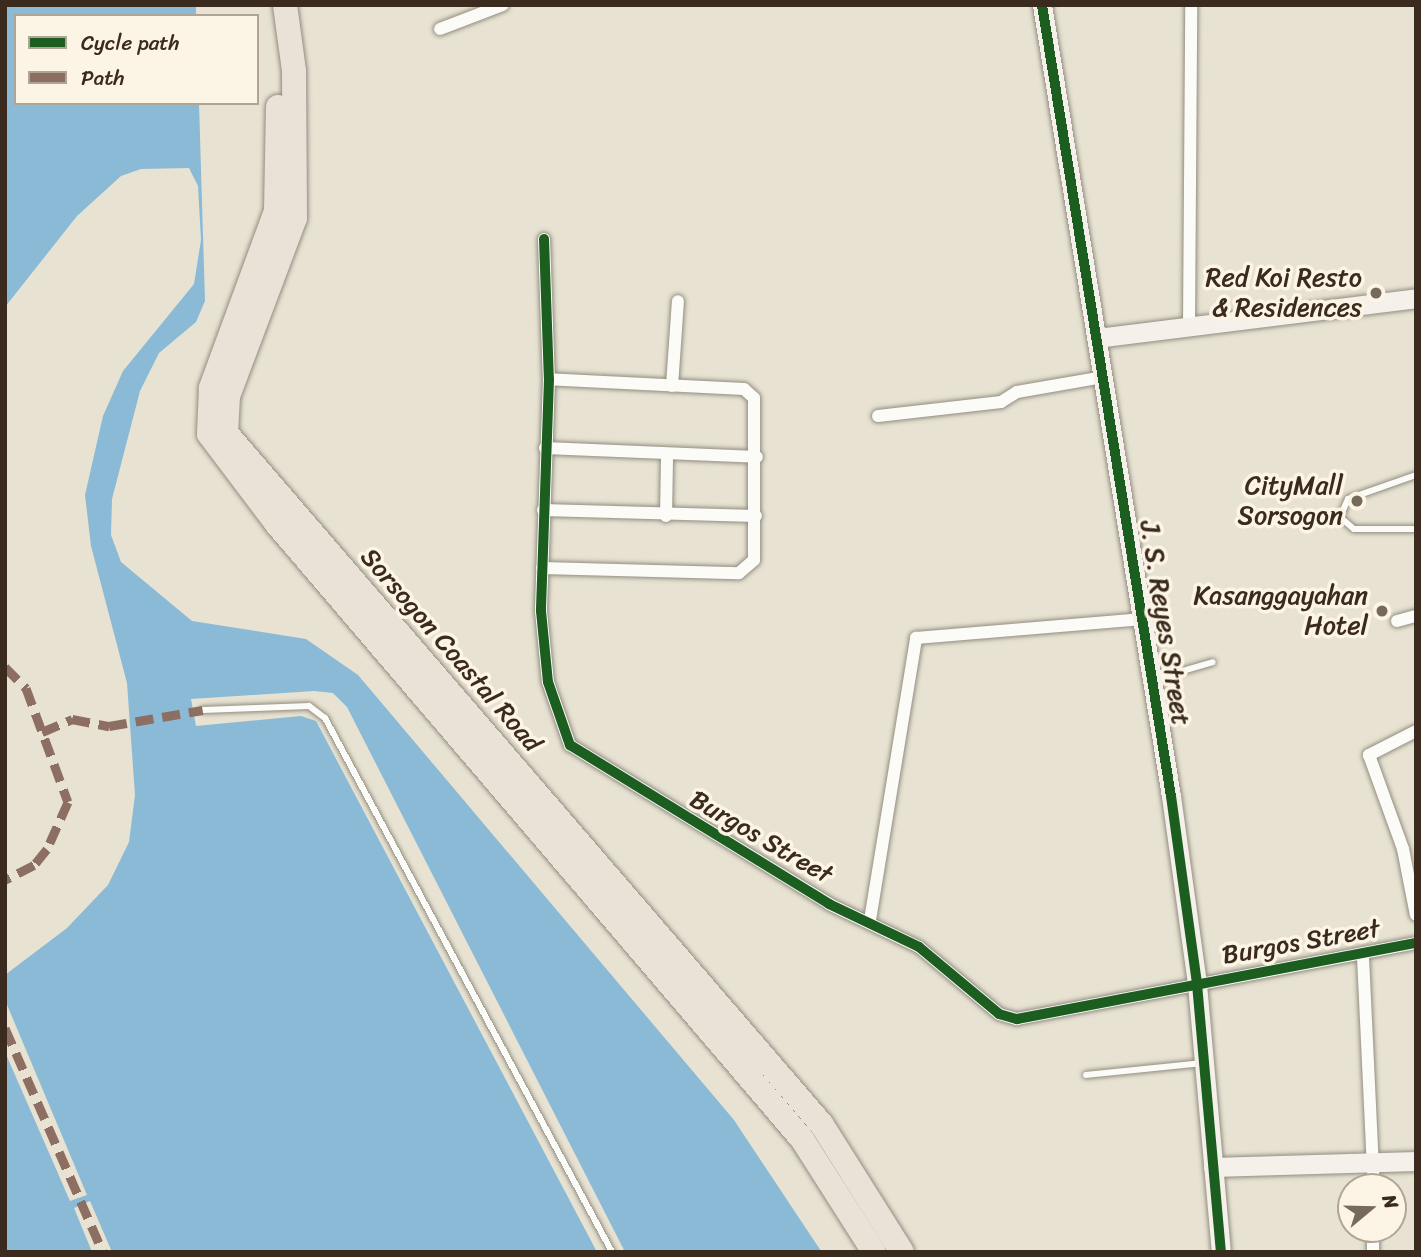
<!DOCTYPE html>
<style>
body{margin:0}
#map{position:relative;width:1421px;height:1257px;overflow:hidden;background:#e7e2d1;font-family:Sriracha,sans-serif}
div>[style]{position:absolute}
.water>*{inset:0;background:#8bbad7}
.pier>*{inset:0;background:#e7e2d1}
.roads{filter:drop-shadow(0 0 2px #928d82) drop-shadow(0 0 2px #928d82)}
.lane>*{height:6px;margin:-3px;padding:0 3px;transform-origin:3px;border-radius:3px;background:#fbfbf8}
.street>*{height:12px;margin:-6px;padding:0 6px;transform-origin:6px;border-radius:6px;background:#fbfbf8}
.secondary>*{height:19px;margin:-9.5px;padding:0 9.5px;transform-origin:9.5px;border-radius:9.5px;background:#f5f1ea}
.highway>*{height:24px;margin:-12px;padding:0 12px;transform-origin:12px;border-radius:12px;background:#eae2d6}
.quiet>*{height:9px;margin-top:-4.5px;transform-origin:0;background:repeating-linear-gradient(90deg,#8d6e63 0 18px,transparent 0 27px)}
.cycleway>*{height:10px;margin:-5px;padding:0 5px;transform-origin:5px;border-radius:5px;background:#1b5e20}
.dots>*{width:19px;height:19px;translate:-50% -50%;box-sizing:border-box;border:4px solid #fcf5e5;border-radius:50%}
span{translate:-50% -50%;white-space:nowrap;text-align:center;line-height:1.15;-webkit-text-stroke:7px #fcf5e5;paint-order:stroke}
.poi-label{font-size:26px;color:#3b2a1e}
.right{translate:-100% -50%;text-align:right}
.street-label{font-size:26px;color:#3b2a1e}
.frame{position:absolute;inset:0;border:7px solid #3b2a1e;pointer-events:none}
.legend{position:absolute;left:14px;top:14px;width:245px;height:91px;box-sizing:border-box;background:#fcf5e5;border:2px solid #afa495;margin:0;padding:9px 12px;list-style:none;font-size:21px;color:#3b2a1e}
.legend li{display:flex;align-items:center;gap:14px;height:35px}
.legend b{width:35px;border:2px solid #afa495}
.north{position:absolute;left:1337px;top:1173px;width:70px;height:70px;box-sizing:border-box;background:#fcf5e5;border:2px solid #afa495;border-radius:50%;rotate:71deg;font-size:19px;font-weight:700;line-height:28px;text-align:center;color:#3b2a1e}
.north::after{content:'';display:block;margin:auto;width:24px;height:32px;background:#776a5d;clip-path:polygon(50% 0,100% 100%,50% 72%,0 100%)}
</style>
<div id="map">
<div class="water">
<div style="clip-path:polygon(5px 5px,196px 5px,196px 16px,16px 16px,16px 103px,199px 103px,205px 301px,196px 322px,159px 353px,140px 391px,112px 499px,111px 535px,121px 562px,192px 621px,306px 639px,358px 675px,734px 1120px,821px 1251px,5px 1252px,5px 975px,67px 928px,108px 885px,129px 842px,135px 795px,127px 683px,91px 546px,85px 495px,103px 416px,123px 371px,194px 284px,201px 240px,198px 186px,189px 168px,141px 169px,121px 176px,77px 216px,5px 307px)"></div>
</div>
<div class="pier">
<div style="clip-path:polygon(314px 691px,333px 693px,347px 707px,625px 1252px,597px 1252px,316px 721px,301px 716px,196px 726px,191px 699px)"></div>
<div style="clip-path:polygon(5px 1000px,87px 1195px,70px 1201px,5px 1052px)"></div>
<div style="clip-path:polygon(90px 1201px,112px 1252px,92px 1252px,74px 1208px)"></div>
</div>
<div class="roads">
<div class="lane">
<div style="left:1416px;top:475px;width:72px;rotate:160.6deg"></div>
<div style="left:1348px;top:499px;width:20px;rotate:114deg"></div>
<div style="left:1340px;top:517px;width:18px;rotate:41deg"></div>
<div style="left:1354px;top:529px;width:62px"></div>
<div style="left:1155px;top:679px;width:60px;rotate:-16.3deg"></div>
<div style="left:203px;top:710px;width:106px;rotate:-2.2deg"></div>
<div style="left:309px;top:706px;width:20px;rotate:37deg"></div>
<div style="left:325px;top:718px;width:606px;rotate:61.74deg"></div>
<div style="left:1086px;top:1075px;width:117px;rotate:-5.9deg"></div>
</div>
<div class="street">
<div style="left:440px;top:29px;width:67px;rotate:-20.9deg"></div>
<div style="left:544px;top:239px;width:140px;rotate:88deg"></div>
<div style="left:549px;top:379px;width:232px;rotate:92deg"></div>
<div style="left:541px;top:611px;width:71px;rotate:84.4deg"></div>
<div style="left:548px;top:682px;width:67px;rotate:70.8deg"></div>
<div style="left:570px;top:745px;width:304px;rotate:31.5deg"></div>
<div style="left:829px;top:904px;width:100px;rotate:25.5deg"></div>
<div style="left:919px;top:947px;width:104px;rotate:39.9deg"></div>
<div style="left:999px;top:1014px;width:19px;rotate:16deg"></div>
<div style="left:1017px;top:1019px;width:406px;rotate:-10.8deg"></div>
<div style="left:1189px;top:327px;width:322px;rotate:-89.6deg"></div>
<div style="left:672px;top:386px;width:85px;rotate:-86deg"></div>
<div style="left:878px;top:416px;width:124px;rotate:-6.5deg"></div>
<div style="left:1001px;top:402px;width:19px;rotate:-32deg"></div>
<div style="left:1017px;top:392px;width:87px;rotate:-9.9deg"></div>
<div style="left:545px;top:448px;width:212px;rotate:2.4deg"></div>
<div style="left:543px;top:510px;width:213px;rotate:1.6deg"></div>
<div style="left:666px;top:516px;width:60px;rotate:-89deg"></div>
<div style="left:542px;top:568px;width:197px;rotate:1.5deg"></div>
<div style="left:739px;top:573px;width:20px;rotate:-41deg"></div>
<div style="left:754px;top:560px;width:162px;rotate:-90deg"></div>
<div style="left:754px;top:398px;width:13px;rotate:-138deg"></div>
<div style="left:744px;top:389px;width:195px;rotate:-177.1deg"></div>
<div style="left:1397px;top:621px;width:20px;rotate:-15deg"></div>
<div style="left:1416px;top:731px;width:53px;rotate:152.9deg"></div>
<div style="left:1369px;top:755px;width:100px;rotate:70.1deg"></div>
<div style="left:1403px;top:849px;width:67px;rotate:78.9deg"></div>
<div style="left:870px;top:920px;width:286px;rotate:-80.7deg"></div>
<div style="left:916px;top:638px;width:225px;rotate:-4.8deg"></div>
<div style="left:1363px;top:957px;width:230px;rotate:87.3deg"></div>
<div style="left:1373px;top:1252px;width:23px;rotate:-90deg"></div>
</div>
<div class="secondary">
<div style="left:1042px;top:5px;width:801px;rotate:80.74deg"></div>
<div style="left:1171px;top:796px;width:190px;rotate:82.1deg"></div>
<div style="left:1197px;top:984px;width:269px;rotate:84.9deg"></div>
<div style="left:1097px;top:338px;width:321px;rotate:-7.1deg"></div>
<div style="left:1213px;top:1167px;width:203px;rotate:-1.7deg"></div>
</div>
<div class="highway">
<div style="left:285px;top:5px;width:67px;rotate:82.2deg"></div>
<div style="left:294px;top:71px;width:147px;rotate:89.6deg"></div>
<div style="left:295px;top:218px;width:190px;rotate:110.6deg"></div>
<div style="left:228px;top:396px;width:37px;rotate:93deg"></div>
<div style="left:226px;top:433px;width:913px;rotate:49.26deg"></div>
<div style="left:822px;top:1125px;width:150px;rotate:57.8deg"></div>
<div style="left:278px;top:107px;width:104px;rotate:91.1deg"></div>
<div style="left:276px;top:211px;width:189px;rotate:110.2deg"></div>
<div style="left:211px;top:388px;width:46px;rotate:92.5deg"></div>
<div style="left:209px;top:434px;width:111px;rotate:53deg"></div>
<div style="left:276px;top:523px;width:810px;rotate:49.51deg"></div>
<div style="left:802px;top:1139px;width:134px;rotate:57.5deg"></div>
</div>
</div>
<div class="quiet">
<div style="left:5px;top:667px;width:30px;rotate:45deg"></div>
<div style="left:26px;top:688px;width:121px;rotate:69.8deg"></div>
<div style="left:68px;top:802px;width:51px;rotate:114.1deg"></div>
<div style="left:47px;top:849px;width:21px;rotate:129deg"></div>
<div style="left:34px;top:865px;width:33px;rotate:153deg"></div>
<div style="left:42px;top:732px;width:33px;rotate:-23deg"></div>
<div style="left:72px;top:719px;width:38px;rotate:11deg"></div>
<div style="left:109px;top:726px;width:95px;rotate:-9.7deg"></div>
<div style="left:5px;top:1028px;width:244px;rotate:66.4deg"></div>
</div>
<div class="cycleway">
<div style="left:1042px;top:5px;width:801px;rotate:80.74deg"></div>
<div style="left:1171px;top:796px;width:190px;rotate:82.1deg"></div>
<div style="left:1197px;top:984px;width:269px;rotate:84.9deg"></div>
<div style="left:544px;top:239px;width:140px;rotate:88deg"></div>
<div style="left:549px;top:379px;width:232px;rotate:92deg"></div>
<div style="left:541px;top:611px;width:71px;rotate:84.4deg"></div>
<div style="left:548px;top:682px;width:67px;rotate:70.8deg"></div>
<div style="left:570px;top:745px;width:304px;rotate:31.5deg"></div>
<div style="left:829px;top:904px;width:100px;rotate:25.5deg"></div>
<div style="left:919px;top:947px;width:104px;rotate:39.9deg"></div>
<div style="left:999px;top:1014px;width:19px;rotate:16deg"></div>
<div style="left:1017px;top:1019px;width:406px;rotate:-10.8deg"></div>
</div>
<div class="dots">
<div style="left:1376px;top:293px;background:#776a5d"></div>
<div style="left:1357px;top:501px;background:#776a5d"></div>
<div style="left:1382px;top:611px;background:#776a5d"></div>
</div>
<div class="poi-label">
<span class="right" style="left:1362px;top:293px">Red Koi Resto<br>&amp; Residences</span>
<span class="right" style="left:1343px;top:501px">CityMall<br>Sorsogon</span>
<span class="right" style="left:1368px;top:611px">Kasanggayahan<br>Hotel</span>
</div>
<div class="street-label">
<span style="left:1165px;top:623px;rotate:81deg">J. S. Reyes Street</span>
<span style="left:451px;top:650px;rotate:49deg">Sorsogon Coastal Road</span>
<span style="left:761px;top:837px;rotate:30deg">Burgos Street</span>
<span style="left:1301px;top:942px;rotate:-10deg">Burgos Street</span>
</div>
<div class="frame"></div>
<ul class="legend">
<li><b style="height:9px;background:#1b5e20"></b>Cycle path</li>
<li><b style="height:9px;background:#8d6e63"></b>Path</li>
</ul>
<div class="north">N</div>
</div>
